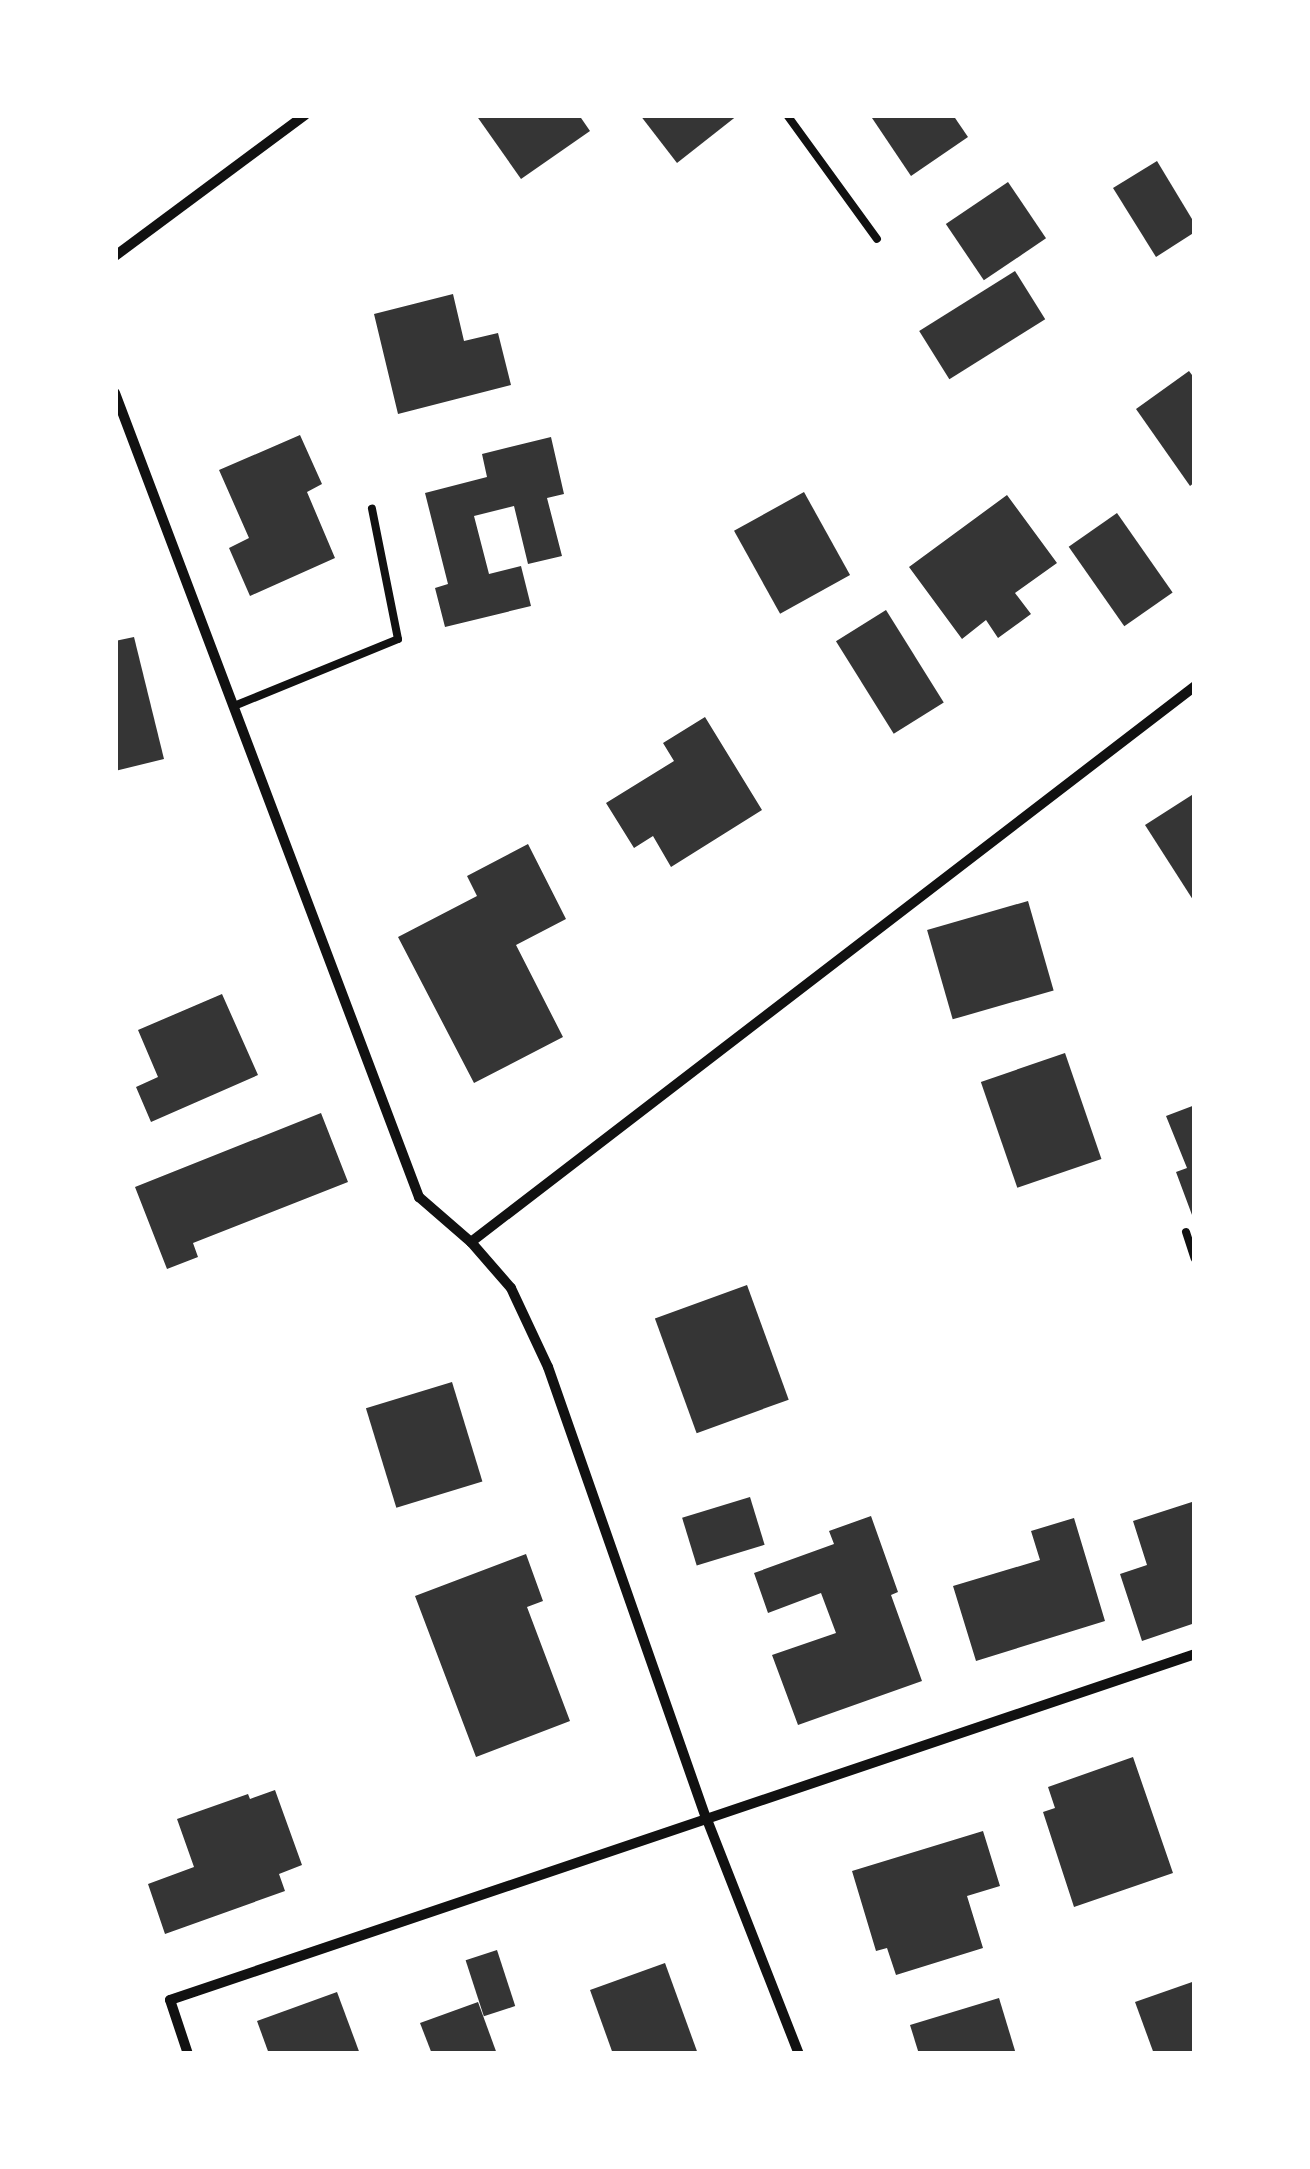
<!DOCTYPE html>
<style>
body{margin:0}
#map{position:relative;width:1310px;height:2169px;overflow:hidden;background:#fff;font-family:Manrope,sans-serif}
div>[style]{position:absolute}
.building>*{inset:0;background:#353535;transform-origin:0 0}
.service>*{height:8px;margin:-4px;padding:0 4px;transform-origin:4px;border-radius:4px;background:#111}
.minor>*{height:10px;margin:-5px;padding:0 5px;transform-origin:5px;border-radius:5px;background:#111}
span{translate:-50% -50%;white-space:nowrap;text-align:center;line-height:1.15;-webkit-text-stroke:10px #fff;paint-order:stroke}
.frame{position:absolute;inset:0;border:118px solid #fff;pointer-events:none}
</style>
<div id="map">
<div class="building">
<div style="clip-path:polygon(476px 115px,579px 115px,590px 131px,521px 179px)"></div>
<div style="clip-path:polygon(640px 115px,738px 115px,677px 163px)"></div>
<div style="clip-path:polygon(870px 115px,953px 115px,968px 137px,911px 176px)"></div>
<div style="clip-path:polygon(1157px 161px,1195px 224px,1195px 232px,1156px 257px,1113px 188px)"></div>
<div style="left:1008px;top:182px;width:68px;height:75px;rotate:56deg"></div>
<div style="left:1015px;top:271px;width:57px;height:113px;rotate:58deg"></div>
<div style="clip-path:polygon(453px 294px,464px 341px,498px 333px,511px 385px,398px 414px,374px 314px)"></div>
<div style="clip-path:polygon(1189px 371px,1195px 379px,1195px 482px,1190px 486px,1136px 409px)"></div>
<div style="clip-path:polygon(300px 435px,322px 484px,307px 492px,335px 558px,250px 596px,229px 548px,249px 538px,219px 470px)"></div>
<div style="clip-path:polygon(551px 437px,564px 494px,547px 498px,562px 556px,528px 564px,514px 506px,474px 516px,489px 574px,521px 566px,531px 606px,445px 627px,435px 588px,448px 584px,425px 493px,487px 477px,482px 454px)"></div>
<div style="left:804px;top:492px;width:95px;height:80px;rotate:61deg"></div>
<div style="clip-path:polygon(1007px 495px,1057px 563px,1015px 593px,1031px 614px,998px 638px,986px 620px,962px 639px,909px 567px)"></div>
<div style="left:1117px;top:513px;width:97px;height:59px;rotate:55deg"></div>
<div style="left:886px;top:610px;width:109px;height:59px;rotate:58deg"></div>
<div style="clip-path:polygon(134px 637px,164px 759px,115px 771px,115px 641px)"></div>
<div style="clip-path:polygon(705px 717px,762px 810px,671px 867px,653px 836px,634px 848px,606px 803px,674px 761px,663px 743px)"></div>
<div style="clip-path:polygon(1195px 793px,1195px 903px,1145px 825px)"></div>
<div style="clip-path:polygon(528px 844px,566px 919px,516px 945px,563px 1037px,474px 1083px,398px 937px,477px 896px,467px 876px)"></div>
<div style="left:1028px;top:901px;width:93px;height:105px;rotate:74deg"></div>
<div style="clip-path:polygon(222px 994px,258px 1075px,151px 1122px,136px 1087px,158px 1077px,138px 1030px)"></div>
<div style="left:1065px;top:1053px;width:112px;height:89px;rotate:71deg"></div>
<div style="clip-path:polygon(1195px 1105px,1195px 1223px,1176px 1172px,1187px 1168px,1166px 1116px)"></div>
<div style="clip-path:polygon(321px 1113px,348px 1182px,193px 1243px,198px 1257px,167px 1269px,135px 1187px)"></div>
<div style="left:747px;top:1285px;width:122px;height:98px;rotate:70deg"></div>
<div style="left:452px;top:1382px;width:104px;height:90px;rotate:73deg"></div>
<div style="left:750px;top:1497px;width:50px;height:71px;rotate:73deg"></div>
<div style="clip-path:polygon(1195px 1501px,1195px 1623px,1142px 1641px,1120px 1574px,1147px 1565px,1133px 1521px)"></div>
<div style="clip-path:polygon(871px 1516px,898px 1592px,891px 1595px,922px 1681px,798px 1725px,772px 1655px,836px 1633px,821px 1593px,768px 1613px,754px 1573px,834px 1544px,829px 1531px)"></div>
<div style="clip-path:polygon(1074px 1518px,1105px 1621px,976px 1661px,953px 1586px,1040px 1560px,1031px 1531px)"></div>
<div style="clip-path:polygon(526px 1554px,543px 1601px,527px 1607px,570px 1721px,476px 1757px,415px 1596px)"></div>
<div style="clip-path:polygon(1133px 1757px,1173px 1873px,1074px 1907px,1043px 1812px,1055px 1808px,1048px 1787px)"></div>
<div style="clip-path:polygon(275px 1790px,302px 1865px,279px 1874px,285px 1891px,165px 1934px,148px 1884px,194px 1867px,177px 1819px,248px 1794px,250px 1799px)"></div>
<div style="clip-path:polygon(983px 1831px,1000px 1886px,967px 1896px,983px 1948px,896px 1975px,887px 1948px,876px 1951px,852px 1871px)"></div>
<div style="left:497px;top:1950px;width:59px;height:33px;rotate:72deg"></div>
<div style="clip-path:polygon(665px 1963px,698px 2054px,613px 2054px,590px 1990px)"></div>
<div style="clip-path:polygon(1195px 1981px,1195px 2051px,1154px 2054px,1135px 2002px)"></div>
<div style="clip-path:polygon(337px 1992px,360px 2054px,269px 2054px,257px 2021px)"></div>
<div style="clip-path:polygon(999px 1998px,1016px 2054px,919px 2054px,910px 2025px)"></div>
<div style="clip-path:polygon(478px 2002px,497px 2054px,432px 2054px,420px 2023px)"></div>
</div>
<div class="service">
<div style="left:787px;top:115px;width:153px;rotate:54deg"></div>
<div style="left:234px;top:706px;width:177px;rotate:-22.2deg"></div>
<div style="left:398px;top:639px;width:133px;rotate:-101.3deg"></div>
<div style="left:1186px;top:1232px;width:28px;rotate:72deg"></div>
</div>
<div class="minor">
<div style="left:115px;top:256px;width:237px;rotate:-36.6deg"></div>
<div style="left:115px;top:393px;width:860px;rotate:69.29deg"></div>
<div style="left:419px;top:1197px;width:69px;rotate:40.9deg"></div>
<div style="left:471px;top:1242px;width:61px;rotate:49deg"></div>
<div style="left:511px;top:1288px;width:87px;rotate:64.9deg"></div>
<div style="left:548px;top:1367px;width:477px;rotate:70.7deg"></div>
<div style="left:706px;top:1817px;width:255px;rotate:68.6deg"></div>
<div style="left:471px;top:1242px;width:913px;rotate:-37.52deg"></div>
<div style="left:188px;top:2054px;width:57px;rotate:-108.4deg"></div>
<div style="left:170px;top:2000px;width:1082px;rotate:-18.65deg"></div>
</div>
<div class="frame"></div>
</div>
